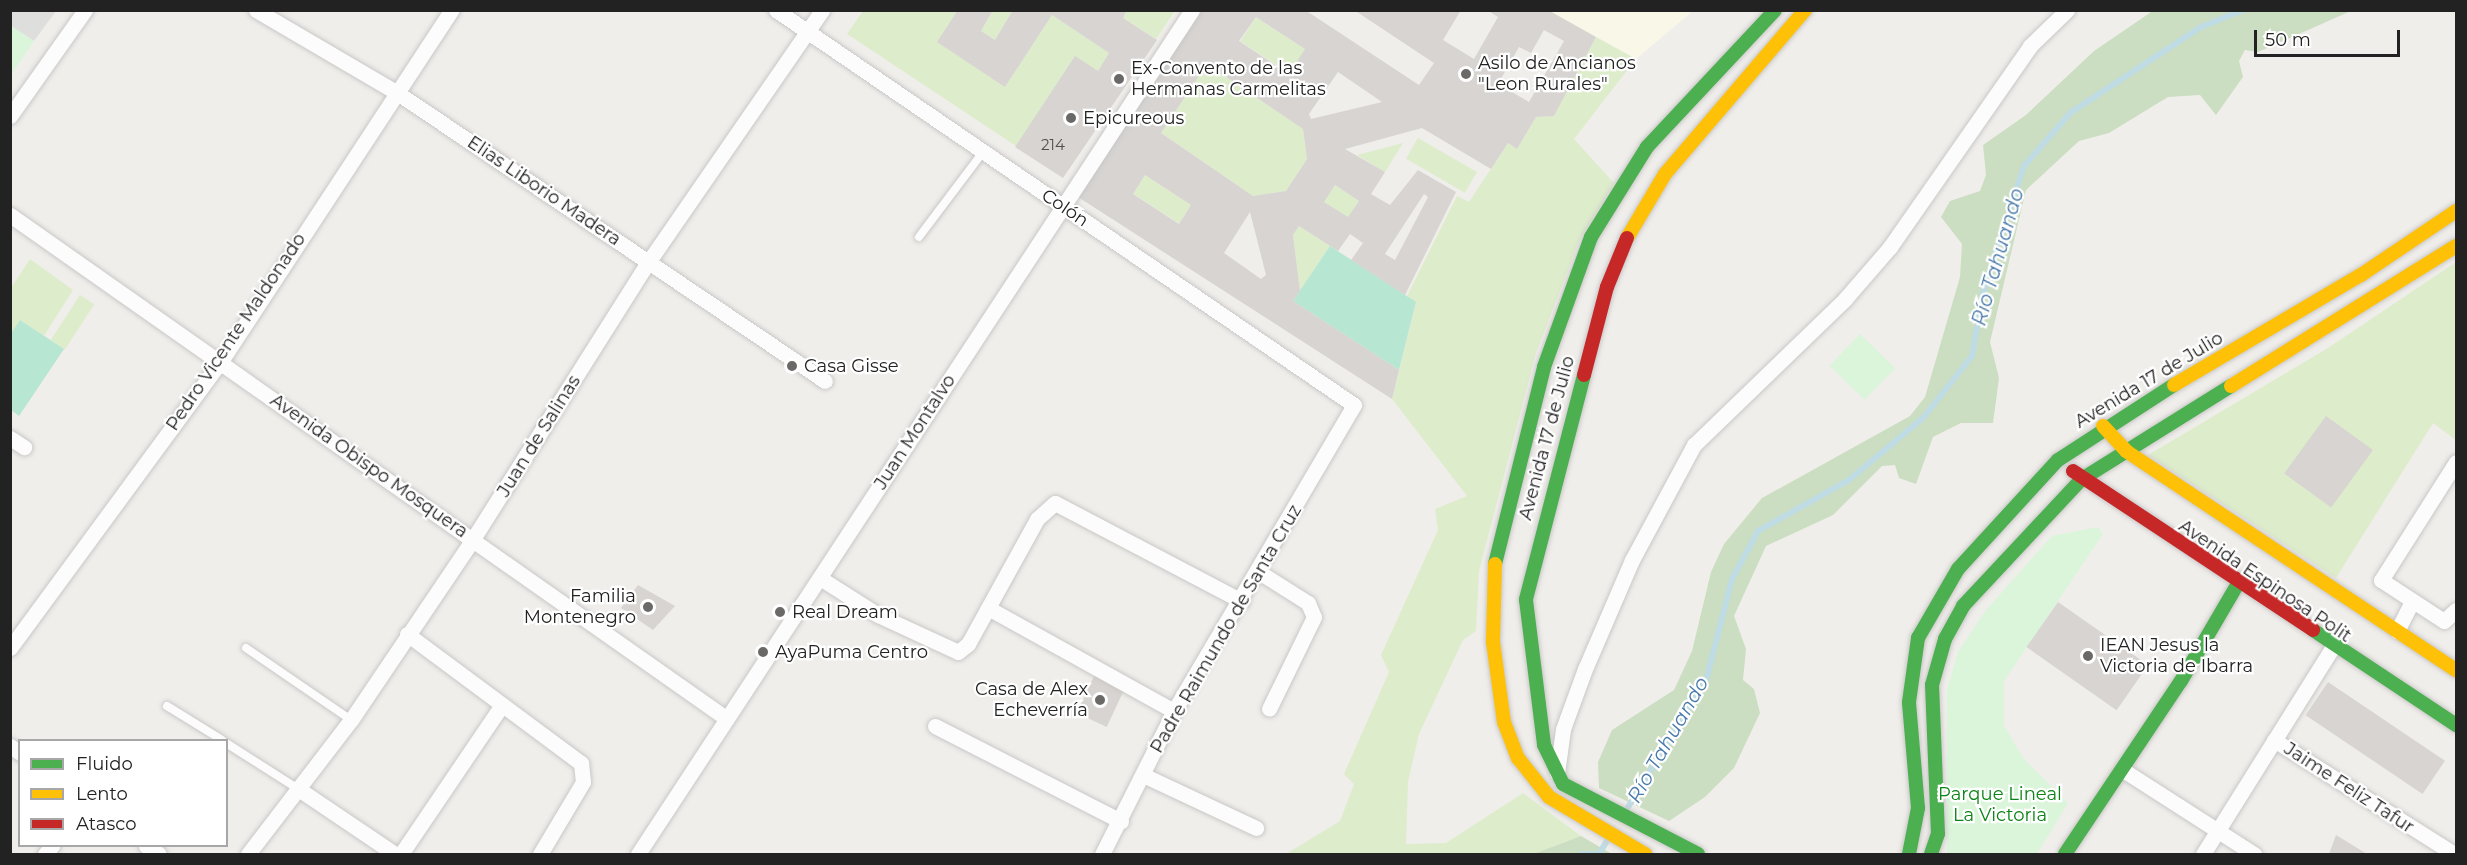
<!DOCTYPE html>
<meta charset="utf-8">
<style>
body{margin:0}
#map{position:relative;width:2467px;height:865px;overflow:hidden;background:#f0eeeb;font-family:Montserrat,sans-serif}
div>[style]{position:absolute}
[style*='--x']{left:calc(var(--x)*1px);top:calc(var(--y)*1px);width:calc(var(--w)*1px);rotate:calc(var(--a)*1deg)}
.education>*{inset:0;background:#f8f7e8}
.religious>*{inset:0;background:#dededc}
.grass>*{inset:0;background:#ddeccb;transform-origin:0 0}
.forest>*{inset:0;background:#cbdec1}
.park>*{inset:0;background:#daf5da;transform-origin:0 0}
.pitch>*{inset:0;background:#b7e6d2}
.stream>*{height:6px;margin:-3px;padding:0 3px;transform-origin:3px;border-radius:3px;background:#bfdbe3}
.building>*{inset:0;background:#d7d4d2;transform-origin:0 0}
.roads{filter:drop-shadow(0 0 2px #c9c8c7) drop-shadow(0 0 2px #c9c8c7)}
.lane>*{height:8px;margin:-4px;padding:0 4px;transform-origin:4px;border-radius:4px;background:#fdfcfc}
.street>*{height:15px;margin:-7.5px;padding:0 7.5px;transform-origin:7.5px;border-radius:7.5px;background:#fdfcfc}
.fast>*{height:14px;margin:-7px;padding:0 7px;transform-origin:7px;border-radius:7px;background:#4caf50}
.slow>*{height:14px;margin:-7px;padding:0 7px;transform-origin:7px;border-radius:7px;background:#ffc107}
.jam>*{height:14px;margin:-7px;padding:0 7px;transform-origin:7px;border-radius:7px;background:#c62828}
.dots>*{width:16px;height:16px;translate:-50% -50%;box-sizing:border-box;border:3px solid #fff;border-radius:50%}
span{translate:-50% -50%;white-space:nowrap;text-align:center;line-height:1.15;-webkit-text-stroke:4.5px #fff;paint-order:stroke}
.number-label{font-size:15px;color:#4f4e4e}
.number-label span{-webkit-text-stroke-width:0}
.poi-label{font-size:18px;color:#222}
.left{translate:0 -50%;text-align:left}
.right{translate:-100% -50%;text-align:right}
.street-label{font-size:18px;color:#222}
.park-label{font-size:18px;color:#0c8416}
.water-label{font-size:20px;color:#4a7aab;font-style:italic}
.frame{position:absolute;inset:0;border:12px solid #222;pointer-events:none}
.legend{position:absolute;left:18px;top:739px;width:210px;height:108px;box-sizing:border-box;background:#fff;border:2px solid #a7a7a7;margin:0;padding:8px 10px;list-style:none;font-size:18px;color:#222}
.legend li{display:flex;align-items:center;gap:12px;height:30px}
.legend b{width:30px;border:2px solid #a7a7a7}
.scale{position:absolute;left:2254px;top:30px;width:146px;height:27px;box-sizing:border-box;border:3px solid #222;border-top:0;padding-left:8px;font-size:18px;line-height:21px;white-space:nowrap;color:#222;-webkit-text-stroke:4px #fff;paint-order:stroke}
</style>
<div id="map">
<div class="education">
<i style="clip-path:polygon(1548px 11px,1693px 11px,1636px 59px)"></i>
</div>
<div class="religious">
<i style="clip-path:polygon(10px 11px,56px 11px,34px 41px,11px 26px)"></i>
</div>
<div class="grass">
<i style="clip-path:polygon(863px 11px,958px 11px,1005px 87px,1052px 15px,1109px 53px,1098px 71px,1075px 57px,1016px 146px,847px 34px)"></i>
<i style="clip-path:polygon(993px 11px,1013px 11px,995px 40px,981px 31px)"></i>
<i style="clip-path:polygon(1127px 11px,1175px 11px,1156px 39px,1123px 18px)"></i>
<i style="left:1256px;top:17px;width:59px;height:29px;rotate:33deg"></i>
<i style="clip-path:polygon(1596px 37px,1636px 59px,1574px 139px,1614px 183px,1580px 239px,1536px 353px,1479px 571px,1476px 631px,1463px 640px,1419px 734px,1408px 782px,1406px 844px,1446px 843px,1523px 793px,1581px 836px,1532px 854px,1286px 854px,1340px 821px,1354px 784px,1344px 774px,1389px 672px,1381px 655px,1438px 530px,1435px 509px,1467px 496px,1392px 399px,1416px 303px,1407px 296px,1457px 196px,1469px 202px,1508px 143px,1517px 149px,1536px 117px,1554px 116px)"></i>
<i style="clip-path:polygon(1207px 64px,1303px 129px,1307px 159px,1286px 191px,1253px 196px,1161px 133px)"></i>
<i style="left:1418px;top:138px;width:68px;height:24px;rotate:30deg"></i>
<i style="clip-path:polygon(1403px 143px,1385px 172px,1357px 155px)"></i>
<i style="left:1145px;top:175px;width:55px;height:22px;rotate:33deg"></i>
<i style="left:1335px;top:185px;width:29px;height:20px;rotate:34deg"></i>
<i style="clip-path:polygon(1299px 226px,1330px 246px,1300px 291px,1293px 235px)"></i>
<i style="clip-path:polygon(30px 259px,73px 290px,44px 336px,20px 320px,11px 335px,11px 288px)"></i>
<i style="clip-path:polygon(2456px 262px,2456px 440px,2433px 423px,2336px 578px,2148px 455px,2328px 348px)"></i>
<i style="left:80px;top:295px;width:17px;height:54px;rotate:33deg"></i>
</div>
<div class="forest">
<i style="clip-path:polygon(2154px 10px,2351px 11px,2258px 52px,2245px 50px,2239px 61px,2243px 77px,2216px 115px,2200px 95px,2168px 97px,2109px 133px,2079px 141px,2026px 190px,1990px 342px,1999px 378px,1993px 423px,1961px 423px,1933px 437px,1916px 484px,1899px 478px,1895px 465px,1882px 466px,1833px 515px,1766px 546px,1734px 616px,1746px 649px,1743px 680px,1754px 689px,1760px 713px,1734px 768px,1705px 797px,1669px 821px,1599px 788px,1598px 762px,1612px 730px,1674px 690px,1692px 651px,1711px 572px,1724px 544px,1762px 498px,1910px 416px,1925px 397px,1960px 277px,1962px 244px,1941px 217px,1950px 201px,1980px 191px,1986px 175px,1983px 145px,2026px 115px,2094px 51px)"></i>
<i style="clip-path:polygon(1581px 836px,1612px 854px,1532px 854px,1533px 854px)"></i>
</div>
<div class="park">
<i style="clip-path:polygon(11px 26px,34px 41px,11px 75px)"></i>
<i style="left:1860px;top:334px;width:49px;height:44px;rotate:44deg"></i>
<i style="clip-path:polygon(2098px 527px,2103px 534px,2004px 681px,2004px 726px,2024px 759px,2068px 803px,2037px 854px,1947px 854px,1947px 690px,1958px 652px,1986px 610px,2052px 536px)"></i>
</div>
<div class="pitch">
<i style="clip-path:polygon(1330px 246px,1416px 302px,1399px 370px,1293px 301px)"></i>
<i style="clip-path:polygon(20px 320px,64px 349px,19px 416px,11px 410px,10px 335px)"></i>
</div>
<div class="stream">
<i style="--x:1625;--y:812;--w:154;--a:-58.3"></i>
<i style="--x:1706;--y:681;--w:105;--a:-75.7"></i>
<i style="--x:1732;--y:579;--w:55;--a:-61.6"></i>
<i style="--x:1758;--y:531;--w:104;--a:-29.3"></i>
<i style="--x:1849;--y:480;--w:97;--a:-40"></i>
<i style="--x:1923;--y:418;--w:79;--a:-51.7"></i>
<i style="--x:1972;--y:356;--w:61;--a:-80.5"></i>
<i style="--x:1982;--y:296;--w:137;--a:-72.1"></i>
<i style="--x:2024;--y:166;--w:70;--a:-49"></i>
<i style="--x:2070;--y:113;--w:157;--a:-33.3"></i>
<i style="--x:2201;--y:27;--w:45;--a:-22"></i>
<i style="--x:1581;--y:854;--w:18;--a:0"></i>
<i style="--x:1599;--y:854;--w:21;--a:-59"></i>
</div>
<div class="building">
<i style="clip-path:polygon(958px 10px,993px 10px,981px 31px,995px 40px,1013px 10px,1127px 10px,1123px 18px,1157px 40px,1063px 178px,1015px 147px,1075px 56px,1098px 71px,1109px 53px,1052px 15px,1005px 87px,937px 42px)"></i>
<i style="clip-path:polygon(evenodd,1200px 10px,1305px 10px,1419px 85px,1434px 63px,1354px 10px,1461px 10px,1443px 40px,1474px 59px,1498px 17px,1487px 10px,1548px 10px,1596px 37px,1554px 116px,1536px 117px,1517px 149px,1508px 143px,1491px 169px,1422px 128px,1345px 149px,1385px 172px,1371px 194px,1390px 205px,1418px 170px,1456px 192px,1405px 295px,1351px 260px,1363px 243px,1350px 234px,1338px 251px,1299px 226px,1293px 235px,1300px 291px,1293px 301px,1399px 370px,1392px 399px,1078px 197px,1200px 10px,1256px 17px,1305px 49px,1289px 74px,1239px 41px,1256px 17px,1200px 10px,1544px 30px,1564px 41px,1529px 102px,1498px 84px,1519px 47px,1531px 53px,1544px 30px,1200px 10px,1207px 64px,1303px 129px,1307px 159px,1286px 191px,1253px 196px,1161px 133px,1207px 64px,1200px 10px,1338px 72px,1382px 102px,1311px 119px,1309px 114px,1338px 72px,1200px 10px,1145px 175px,1191px 205px,1179px 224px,1133px 194px,1145px 175px,1200px 10px,1335px 185px,1359px 201px,1348px 217px,1324px 202px,1335px 185px,1200px 10px,1424px 194px,1428px 197px,1395px 260px,1385px 254px,1424px 194px,1200px 10px,1250px 212px,1266px 275px,1261px 279px,1224px 253px,1250px 212px)"></i>
<i style="left:2326px;top:416px;width:58px;height:71px;rotate:36deg"></i>
<i style="clip-path:polygon(638px 585px,675px 606px,653px 630px,621px 608px)"></i>
<i style="left:2058px;top:602px;width:110px;height:55px;rotate:35deg"></i>
<i style="left:1095px;top:674px;width:33px;height:43px;rotate:25deg"></i>
<i style="left:2328px;top:682px;width:141px;height:40px;rotate:34deg"></i>
<i style="clip-path:polygon(2336px 835px,2367px 854px,2329px 854px)"></i>
</div>
<div class="roads">
<div class="lane">
<i style="--x:919;--y:237;--w:106;--a:-53"></i>
<i style="--x:246;--y:648;--w:127;--a:34.4"></i>
<i style="--x:167;--y:706;--w:65;--a:31.7"></i>
<i style="--x:226;--y:743;--w:84;--a:32.4"></i>
</div>
<div class="street">
<i style="--x:256;--y:10;--w:162;--a:30.4"></i>
<i style="--x:396;--y:92;--w:517;--a:33.97"></i>
<i style="--x:776;--y:10;--w:700;--a:34.35"></i>
<i style="--x:1354;--y:405;--w:355;--a:120.5"></i>
<i style="--x:1174;--y:711;--w:160;--a:116.7"></i>
<i style="--x:10;--y:116;--w:130;--a:-54.7"></i>
<i style="--x:10;--y:215;--w:876;--a:35.1"></i>
<i style="--x:10;--y:438;--w:17;--a:33"></i>
<i style="--x:2456;--y:462;--w:140;--a:122.4"></i>
<i style="--x:2381;--y:580;--w:75;--a:33.1"></i>
<i style="--x:2444;--y:621;--w:16;--a:-43"></i>
<i style="--x:1259;--y:572;--w:58;--a:32.3"></i>
<i style="--x:1308;--y:603;--w:15;--a:67"></i>
<i style="--x:1314;--y:617;--w:102;--a:116.1"></i>
<i style="--x:820;--y:578;--w:69;--a:32.5"></i>
<i style="--x:878;--y:615;--w:88;--a:24.8"></i>
<i style="--x:958;--y:652;--w:13;--a:-39"></i>
<i style="--x:968;--y:644;--w:143;--a:-61.1"></i>
<i style="--x:1037;--y:519;--w:24;--a:-42"></i>
<i style="--x:1055;--y:503;--w:211;--a:27.7"></i>
<i style="--x:988;--y:608;--w:213;--a:29"></i>
<i style="--x:2397;--y:631;--w:30;--a:-63"></i>
<i style="--x:407;--y:634;--w:217;--a:36.6"></i>
<i style="--x:581;--y:763;--w:19;--a:84"></i>
<i style="--x:583;--y:782;--w:84;--a:120.8"></i>
<i style="--x:10;--y:648;--w:356;--a:-53.7"></i>
<i style="--x:221;--y:361;--w:420;--a:-56.7"></i>
<i style="--x:935;--y:726;--w:209;--a:27.1"></i>
<i style="--x:2274;--y:740;--w:213;--a:32.3"></i>
<i style="--x:10;--y:746;--w:12;--a:35"></i>
<i style="--x:2123;--y:770;--w:156;--a:32.7"></i>
<i style="--x:1557;--y:773;--w:44;--a:-82.2"></i>
<i style="--x:1563;--y:729;--w:64;--a:-69.9"></i>
<i style="--x:1585;--y:669;--w:119;--a:-66.7"></i>
<i style="--x:1632;--y:560;--w:131;--a:-61.7"></i>
<i style="--x:1694;--y:445;--w:210;--a:-44"></i>
<i style="--x:1845;--y:299;--w:69;--a:-49.1"></i>
<i style="--x:1890;--y:247;--w:245;--a:-55.1"></i>
<i style="--x:2030;--y:46;--w:52;--a:-44.2"></i>
<i style="--x:1143;--y:775;--w:125;--a:25.1"></i>
<i style="--x:297;--y:788;--w:118;--a:34"></i>
<i style="--x:146;--y:846;--w:15;--a:32"></i>
<i style="--x:45;--y:854;--w:11;--a:-49"></i>
<i style="--x:248;--y:854;--w:169;--a:-52.5"></i>
<i style="--x:351;--y:720;--w:218;--a:-56"></i>
<i style="--x:473;--y:539;--w:329;--a:-57.7"></i>
<i style="--x:649;--y:261;--w:305;--a:-55.4"></i>
<i style="--x:401;--y:854;--w:180;--a:-55.9"></i>
<i style="--x:638;--y:854;--w:1010;--a:-56.72"></i>
<i style="--x:2203;--y:854;--w:244;--a:-57.9"></i>
</div>
<div class="fast">
<i style="--x:1584;--y:375;--w:232;--a:104.5"></i>
<i style="--x:1526;--y:600;--w:146;--a:82.9"></i>
<i style="--x:1544;--y:745;--w:43;--a:64"></i>
<i style="--x:1563;--y:784;--w:152;--a:27.4"></i>
<i style="--x:1495;--y:564;--w:203;--a:-76"></i>
<i style="--x:1544;--y:367;--w:138;--a:-70.1"></i>
<i style="--x:1591;--y:237;--w:106;--a:-58.1"></i>
<i style="--x:1647;--y:147;--w:187;--a:-46.9"></i>
<i style="--x:2313;--y:630;--w:172;--a:33.6"></i>
<i style="--x:1909;--y:854;--w:47;--a:-78.9"></i>
<i style="--x:1918;--y:808;--w:106;--a:-94.9"></i>
<i style="--x:1909;--y:702;--w:65;--a:-82"></i>
<i style="--x:1918;--y:638;--w:80;--a:-59.9"></i>
<i style="--x:1958;--y:569;--w:148;--a:-47.5"></i>
<i style="--x:2058;--y:460;--w:138;--a:-32.9"></i>
<i style="--x:1931;--y:854;--w:21;--a:-71"></i>
<i style="--x:1938;--y:834;--w:149;--a:-92.3"></i>
<i style="--x:1932;--y:685;--w:48;--a:-74.2"></i>
<i style="--x:1945;--y:639;--w:38;--a:-61"></i>
<i style="--x:1963;--y:606;--w:174;--a:-46.9"></i>
<i style="--x:2082;--y:479;--w:176;--a:-32"></i>
<i style="--x:2065;--y:854;--w:208;--a:-56.2"></i>
<i style="--x:2181;--y:681;--w:111;--a:-59.7"></i>
</div>
<div class="slow">
<i style="--x:1627;--y:238;--w:74;--a:-59.3"></i>
<i style="--x:1665;--y:174;--w:216;--a:-49.5"></i>
<i style="--x:2174;--y:385;--w:217;--a:-30.5"></i>
<i style="--x:2361;--y:275;--w:115;--a:-34"></i>
<i style="--x:2231;--y:386;--w:265;--a:-31.9"></i>
<i style="--x:2103;--y:426;--w:34;--a:47"></i>
<i style="--x:2126;--y:451;--w:396;--a:33.6"></i>
<i style="--x:1495;--y:564;--w:78;--a:91.5"></i>
<i style="--x:1493;--y:642;--w:81;--a:82.2"></i>
<i style="--x:1504;--y:722;--w:39;--a:69"></i>
<i style="--x:1518;--y:758;--w:50;--a:51.5"></i>
<i style="--x:1549;--y:797;--w:112;--a:30.7"></i>
</div>
<div class="jam">
<i style="--x:1584;--y:375;--w:91;--a:-75.4"></i>
<i style="--x:1607;--y:287;--w:53;--a:-67.8"></i>
<i style="--x:2073;--y:471;--w:288;--a:33.5"></i>
</div>
</div>
<div class="dots">
<i style="left:1466px;top:74px;background:#6a6968"></i>
<i style="left:1119px;top:79px;background:#6a6968"></i>
<i style="left:1071px;top:118px;background:#6a6968"></i>
<i style="left:792px;top:366px;background:#6a6968"></i>
<i style="left:648px;top:607px;background:#6a6968"></i>
<i style="left:780px;top:612px;background:#6a6968"></i>
<i style="left:763px;top:652px;background:#6a6968"></i>
<i style="left:2088px;top:656px;background:#6a6968"></i>
<i style="left:1100px;top:700px;background:#6a6968"></i>
</div>
<div class="number-label">
<span style="left:1053px;top:145px">214</span>
</div>
<div class="poi-label">
<span class="left" style="left:1478px;top:74px">Asilo de Ancianos<br>"Leon Rurales"</span>
<span class="left" style="left:1131px;top:79px">Ex-Convento de las<br>Hermanas Carmelitas</span>
<span class="left" style="left:1083px;top:118px">Epicureous</span>
<span class="left" style="left:804px;top:366px">Casa Gisse</span>
<span class="right" style="left:636px;top:607px">Familia<br>Montenegro</span>
<span class="left" style="left:792px;top:612px">Real Dream</span>
<span class="left" style="left:2100px;top:656px">IEAN Jesus la<br>Victoria de Ibarra</span>
<span class="left" style="left:775px;top:652px">AyaPuma Centro</span>
<span class="right" style="left:1088px;top:700px">Casa de Alex<br>Echeverría</span>
</div>
<div class="street-label">
<span style="left:544px;top:191px;rotate:34deg">Elias Liborio Madera</span>
<span style="left:1065px;top:208px;rotate:34deg">Colón</span>
<span style="left:236px;top:332px;rotate:-56deg">Pedro Vicente Maldonado</span>
<span style="left:2149px;top:380px;rotate:-31deg">Avenida 17 de Julio</span>
<span style="left:915px;top:432px;rotate:-57deg">Juan Montalvo</span>
<span style="left:539px;top:436px;rotate:-58deg">Juan de Salinas</span>
<span style="left:1547px;top:438px;rotate:-75deg">Avenida 17 de Julio</span>
<span style="left:369px;top:466px;rotate:35deg">Avenida Obispo Mosquera</span>
<span style="left:2265px;top:581px;rotate:34deg">Avenida Espinosa Polit</span>
<span style="left:1226px;top:629px;rotate:-60deg">Padre Raimundo de Santa Cruz</span>
<span style="left:2349px;top:788px;rotate:33deg">Jaime Feliz Tafur</span>
</div>
<div class="park-label">
<span style="left:2000px;top:805px">Parque Lineal<br>La Victoria</span>
</div>
<div class="water-label">
<span style="left:1998px;top:257px;rotate:-74deg">Río Tahuando</span>
<span style="left:1668px;top:740px;rotate:-60deg">Río Tahuando</span>
</div>
<div class="frame"></div>
<ul class="legend">
<li><b style="height:8px;background:#4caf50"></b>Fluido</li>
<li><b style="height:8px;background:#ffc107"></b>Lento</li>
<li><b style="height:8px;background:#c62828"></b>Atasco</li>
</ul>
<div class="scale">50 m</div>
</div>
